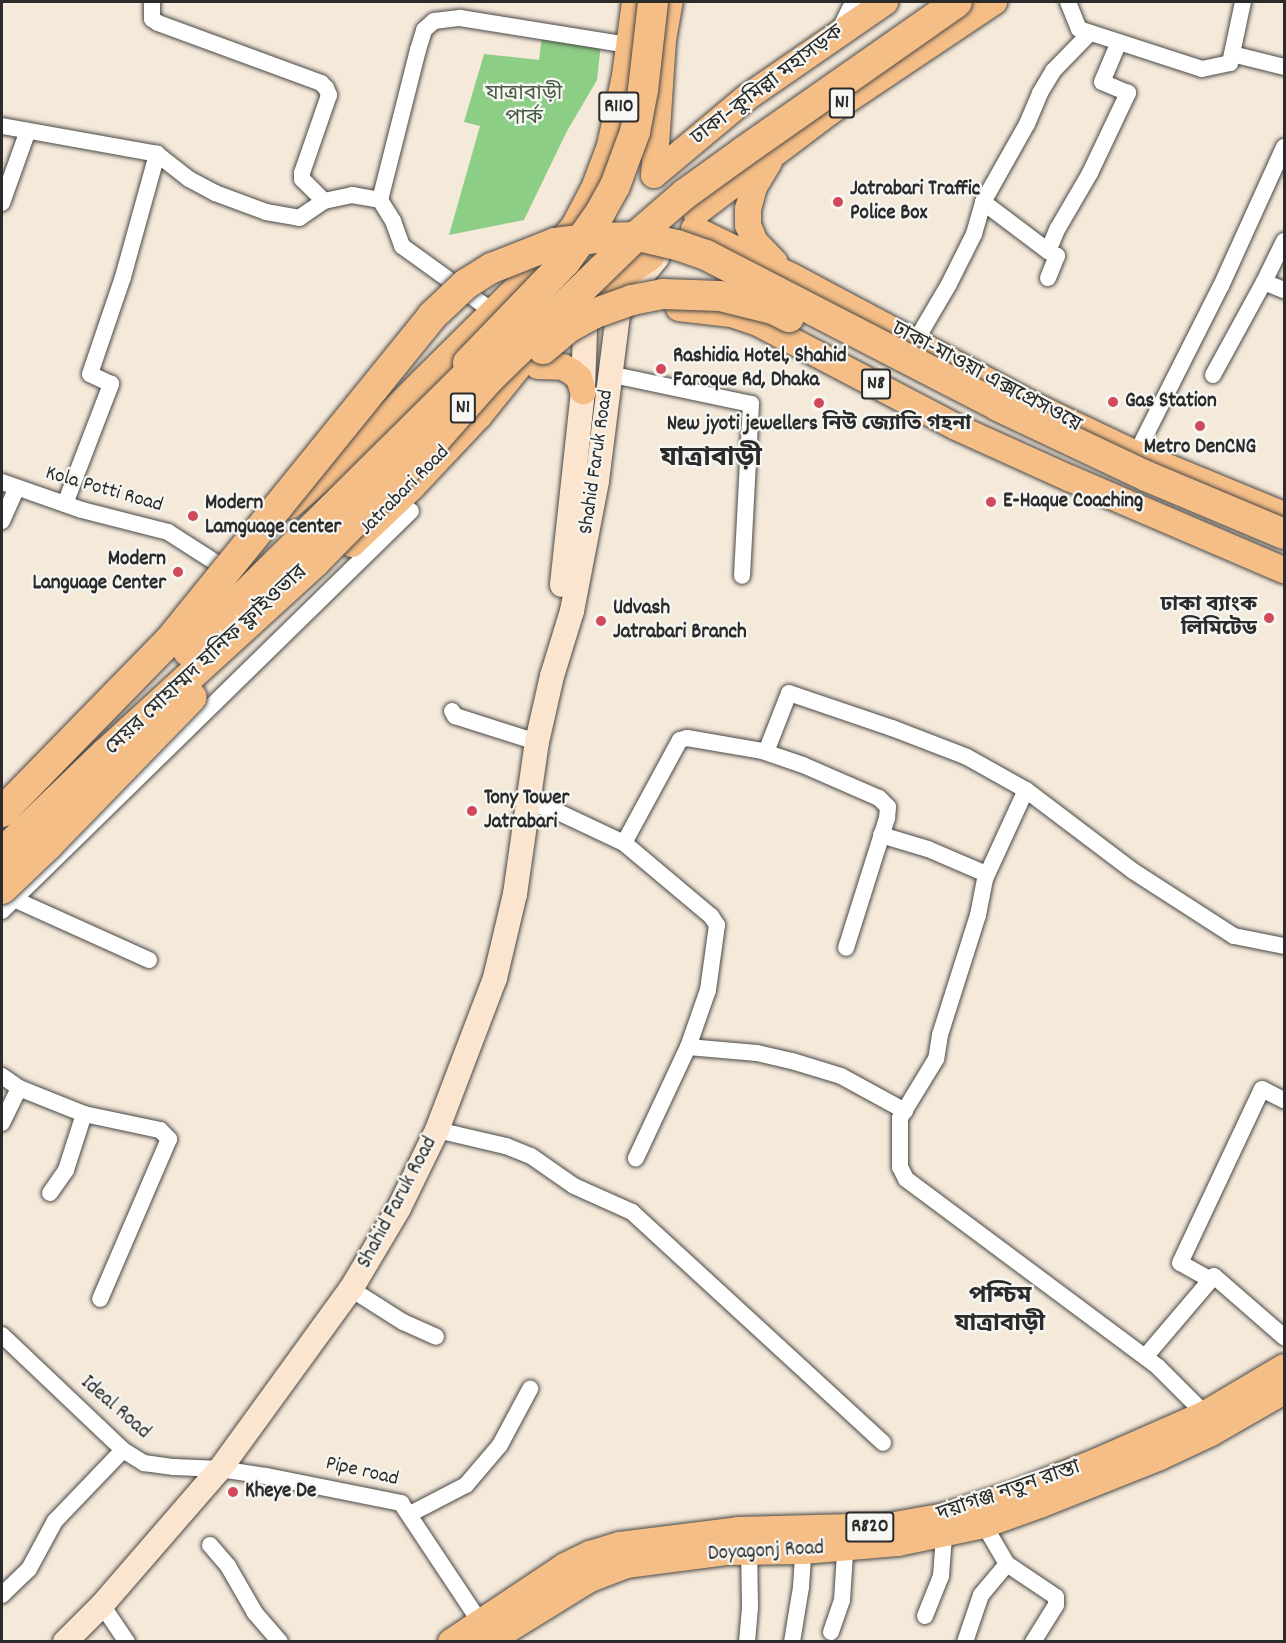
<!DOCTYPE html>
<meta charset="utf-8">
<style>
body{margin:0}
#map{position:relative;width:1286px;height:1643px;overflow:hidden;background:#f5e9da;font-family:Dekko,"Noto Sans Bengali",sans-serif}
div>[style]{position:absolute}
[style*='--x']{left:calc(var(--x)*1px);top:calc(var(--y)*1px);width:calc(var(--w)*1px);rotate:calc(var(--a)*1deg)}
.green>*{inset:0;background:#8dce86}
.roads{filter:drop-shadow(0 0 2px #494845) drop-shadow(0 0 2px #494845)}
.minor>*{height:16px;margin:-8px;padding:0 8px;transform-origin:8px;border-radius:8px;background:#fff}
.secondary>*{height:24px;margin:-12px;padding:0 12px;transform-origin:12px;border-radius:12px;background:#fbe5cf}
.primary>*{height:26px;margin:-13px;padding:0 13px;transform-origin:13px;border-radius:13px;background:#f6be87}
.bridges{filter:drop-shadow(0 0 2px #494845) drop-shadow(0 0 2px #494845)}
.motorway-bridge>*{height:30px;margin:-15px;padding:0 15px;transform-origin:15px;border-radius:15px;background:#f6be87}
.dots>*{width:16px;height:16px;translate:-50% -50%;box-sizing:border-box;border:3px solid #f6f6f2;border-radius:50%}
span{translate:-50% -50%;white-space:nowrap;text-align:center;line-height:1.15;-webkit-text-stroke:4.5px #f6f6f2;paint-order:stroke}
.shield-label span{padding:2px 4px;background:#f6f6f2;border:2px solid;border-radius:4px;-webkit-text-stroke-width:0}
.shield-label{font-size:20px;color:#2b2b2b;font-weight:700}
.street-label{font-size:21px;color:#2b2b2b}
.park-label{font-size:21px;color:#485c46}
.poi-label{font-size:21px;color:#2b2b2b;font-weight:700}
.left{translate:0 -50%;text-align:left}
.right{translate:-100% -50%;text-align:right}
.quarter-label{font-size:24px;color:#2b2b2b;font-weight:700}
.district-label{font-size:27px;color:#2b2b2b;font-weight:700}
.frame{position:absolute;inset:0;border:3px solid #2b2b2b;pointer-events:none}
</style>
<div id="map">
<div class="green">
<i style="clip-path:polygon(542px 37px,601px 44px,597px 80px,567px 131px,524px 220px,449px 235px,480px 126px,464px 122px,484px 54px,539px 60px)"></i>
</div>
<div class="roads">
<div class="minor">
<i style="--x:152;--y:2;--w:17;--a:90"></i>
<i style="--x:152;--y:19;--w:7;--a:34"></i>
<i style="--x:158;--y:23;--w:174;--a:20.2"></i>
<i style="--x:321;--y:83;--w:7;--a:45"></i>
<i style="--x:326;--y:88;--w:8;--a:67"></i>
<i style="--x:329;--y:95;--w:83;--a:109.1"></i>
<i style="--x:302;--y:173;--w:6;--a:90"></i>
<i style="--x:302;--y:179;--w:31;--a:45"></i>
<i style="--x:1068;--y:2;--w:29;--a:68"></i>
<i style="--x:1079;--y:29;--w:129;--a:18"></i>
<i style="--x:1202;--y:69;--w:29;--a:-12"></i>
<i style="--x:1230;--y:63;--w:62;--a:-78"></i>
<i style="--x:838;--y:33;--w:34;--a:-64"></i>
<i style="--x:1232;--y:54;--w:54;--a:14"></i>
<i style="--x:2;--y:126;--w:158;--a:10.2"></i>
<i style="--x:157;--y:154;--w:41;--a:38"></i>
<i style="--x:189;--y:179;--w:30;--a:28"></i>
<i style="--x:215;--y:193;--w:54;--a:20.4"></i>
<i style="--x:266;--y:212;--w:34;--a:10"></i>
<i style="--x:299;--y:218;--w:30;--a:-34"></i>
<i style="--x:324;--y:201;--w:29;--a:-12"></i>
<i style="--x:352;--y:195;--w:28;--a:10"></i>
<i style="--x:380;--y:200;--w:25;--a:58"></i>
<i style="--x:393;--y:221;--w:27;--a:70"></i>
<i style="--x:402;--y:246;--w:111;--a:35.8"></i>
<i style="--x:380;--y:200;--w:155;--a:-75.8"></i>
<i style="--x:418;--y:50;--w:21;--a:-73"></i>
<i style="--x:424;--y:30;--w:13;--a:-42"></i>
<i style="--x:434;--y:21;--w:26;--a:-7"></i>
<i style="--x:460;--y:18;--w:171;--a:9.1"></i>
<i style="--x:983;--y:202;--w:81;--a:37"></i>
<i style="--x:2;--y:203;--w:74;--a:-70.3"></i>
<i style="--x:1284;--y:241;--w:46;--a:116"></i>
<i style="--x:1264;--y:282;--w:22;--a:22"></i>
<i style="--x:1048;--y:278;--w:24;--a:-68"></i>
<i style="--x:1057;--y:256;--w:10;--a:-151"></i>
<i style="--x:1048;--y:251;--w:25;--a:-67"></i>
<i style="--x:1058;--y:228;--w:64;--a:-59.8"></i>
<i style="--x:1090;--y:173;--w:89;--a:-64.6"></i>
<i style="--x:1128;--y:93;--w:28;--a:-157"></i>
<i style="--x:1102;--y:82;--w:43;--a:-67"></i>
<i style="--x:915;--y:342;--w:67;--a:-59.6"></i>
<i style="--x:949;--y:284;--w:56;--a:-63.4"></i>
<i style="--x:974;--y:234;--w:33;--a:-74"></i>
<i style="--x:983;--y:202;--w:90;--a:-60.6"></i>
<i style="--x:1027;--y:124;--w:34;--a:-67"></i>
<i style="--x:1040;--y:93;--w:26;--a:-59"></i>
<i style="--x:1053;--y:71;--w:53;--a:-45.8"></i>
<i style="--x:609;--y:374;--w:145;--a:11.9"></i>
<i style="--x:751;--y:404;--w:172;--a:93"></i>
<i style="--x:1213;--y:375;--w:106;--a:-61.3"></i>
<i style="--x:1136;--y:454;--w:188;--a:-63.2"></i>
<i style="--x:1221;--y:286;--w:153;--a:-65.6"></i>
<i style="--x:2;--y:482;--w:85;--a:19.3"></i>
<i style="--x:82;--y:510;--w:89;--a:14.3"></i>
<i style="--x:168;--y:532;--w:63;--a:32.7"></i>
<i style="--x:65;--y:504;--w:129;--a:-69"></i>
<i style="--x:111;--y:384;--w:23;--a:-155"></i>
<i style="--x:90;--y:374;--w:102;--a:-71.2"></i>
<i style="--x:123;--y:277;--w:128;--a:-74.5"></i>
<i style="--x:2;--y:521;--w:36;--a:-66"></i>
<i style="--x:452;--y:711;--w:6;--a:59"></i>
<i style="--x:455;--y:716;--w:86;--a:17.6"></i>
<i style="--x:766;--y:752;--w:63;--a:-68.7"></i>
<i style="--x:789;--y:693;--w:109;--a:18.8"></i>
<i style="--x:892;--y:728;--w:80;--a:21.1"></i>
<i style="--x:967;--y:757;--w:68;--a:29.2"></i>
<i style="--x:1026;--y:790;--w:134;--a:37.1"></i>
<i style="--x:1133;--y:871;--w:120;--a:32.8"></i>
<i style="--x:1234;--y:936;--w:51;--a:11.3"></i>
<i style="--x:528;--y:802;--w:29;--a:18"></i>
<i style="--x:556;--y:811;--w:75;--a:25.2"></i>
<i style="--x:624;--y:843;--w:114;--a:40"></i>
<i style="--x:711;--y:916;--w:11;--a:56"></i>
<i style="--x:717;--y:925;--w:66;--a:97.9"></i>
<i style="--x:708;--y:990;--w:60;--a:109.3"></i>
<i style="--x:688;--y:1047;--w:123;--a:115.1"></i>
<i style="--x:881;--y:835;--w:49;--a:16.6"></i>
<i style="--x:928;--y:849;--w:63;--a:23.3"></i>
<i style="--x:986;--y:874;--w:42;--a:101"></i>
<i style="--x:978;--y:915;--w:126;--a:107.6"></i>
<i style="--x:940;--y:1035;--w:24;--a:99"></i>
<i style="--x:936;--y:1059;--w:69;--a:121.4"></i>
<i style="--x:900;--y:1118;--w:49;--a:90"></i>
<i style="--x:900;--y:1167;--w:13;--a:63"></i>
<i style="--x:906;--y:1179;--w:314;--a:36.7"></i>
<i style="--x:1158;--y:1367;--w:66;--a:45"></i>
<i style="--x:624;--y:843;--w:117;--a:-61.5"></i>
<i style="--x:680;--y:740;--w:7;--a:-16"></i>
<i style="--x:687;--y:738;--w:76;--a:9.8"></i>
<i style="--x:762;--y:751;--w:43;--a:18.9"></i>
<i style="--x:803;--y:765;--w:83;--a:23.5"></i>
<i style="--x:879;--y:798;--w:13;--a:45"></i>
<i style="--x:888;--y:807;--w:11;--a:95"></i>
<i style="--x:887;--y:818;--w:136;--a:107.5"></i>
<i style="--x:985;--y:879;--w:98;--a:-65.3"></i>
<i style="--x:16;--y:900;--w:146;--a:24.3"></i>
<i style="--x:2;--y:911;--w:572;--a:-44.36"></i>
<i style="--x:688;--y:1047;--w:69;--a:5"></i>
<i style="--x:757;--y:1053;--w:36;--a:13"></i>
<i style="--x:792;--y:1061;--w:51;--a:17"></i>
<i style="--x:841;--y:1076;--w:73;--a:28.7"></i>
<i style="--x:2;--y:1076;--w:21;--a:35"></i>
<i style="--x:19;--y:1088;--w:70;--a:21.8"></i>
<i style="--x:84;--y:1114;--w:78;--a:11.9"></i>
<i style="--x:160;--y:1130;--w:13;--a:45"></i>
<i style="--x:169;--y:1139;--w:174;--a:113.3"></i>
<i style="--x:2;--y:1123;--w:39;--a:-64"></i>
<i style="--x:437;--y:1130;--w:71;--a:13.1"></i>
<i style="--x:506;--y:1146;--w:27;--a:22"></i>
<i style="--x:531;--y:1156;--w:52;--a:34.9"></i>
<i style="--x:574;--y:1186;--w:64;--a:24.1"></i>
<i style="--x:632;--y:1212;--w:341;--a:42.6"></i>
<i style="--x:50;--y:1193;--w:28;--a:-55"></i>
<i style="--x:66;--y:1170;--w:59;--a:-72.2"></i>
<i style="--x:1211;--y:1280;--w:35;--a:-151"></i>
<i style="--x:1180;--y:1263;--w:192;--a:-64.8"></i>
<i style="--x:1262;--y:1089;--w:25;--a:27"></i>
<i style="--x:351;--y:1289;--w:62;--a:32.4"></i>
<i style="--x:403;--y:1322;--w:36;--a:24"></i>
<i style="--x:2;--y:1335;--w:167;--a:43.5"></i>
<i style="--x:123;--y:1450;--w:25;--a:32"></i>
<i style="--x:144;--y:1463;--w:30;--a:8"></i>
<i style="--x:174;--y:1467;--w:46;--a:2.5"></i>
<i style="--x:220;--y:1469;--w:47;--a:8.7"></i>
<i style="--x:266;--y:1476;--w:138;--a:11.3"></i>
<i style="--x:401;--y:1503;--w:154;--a:56.4"></i>
<i style="--x:1145;--y:1357;--w:106;--a:-49.6"></i>
<i style="--x:1214;--y:1276;--w:93;--a:41.1"></i>
<i style="--x:410;--y:1514;--w:63;--a:-27.4"></i>
<i style="--x:466;--y:1485;--w:52;--a:-49.6"></i>
<i style="--x:500;--y:1445;--w:64;--a:-61.8"></i>
<i style="--x:980;--y:1518;--w:53;--a:59.6"></i>
<i style="--x:1007;--y:1564;--w:59;--a:34"></i>
<i style="--x:1056;--y:1597;--w:8;--a:90"></i>
<i style="--x:1056;--y:1605;--w:44;--a:121.9"></i>
<i style="--x:210;--y:1545;--w:28;--a:49"></i>
<i style="--x:228;--y:1566;--w:54;--a:60.1"></i>
<i style="--x:255;--y:1613;--w:38;--a:49"></i>
<i style="--x:2;--y:1595;--w:37;--a:-44"></i>
<i style="--x:29;--y:1569;--w:55;--a:-61.6"></i>
<i style="--x:55;--y:1521;--w:98;--a:-46.2"></i>
<i style="--x:102;--y:1605;--w:45;--a:56"></i>
<i style="--x:925;--y:1616;--w:43;--a:-68.2"></i>
<i style="--x:941;--y:1576;--w:53;--a:-85.7"></i>
<i style="--x:831;--y:1632;--w:34;--a:-71"></i>
<i style="--x:842;--y:1600;--w:62;--a:-86.3"></i>
<i style="--x:747;--y:1642;--w:35;--a:-85"></i>
<i style="--x:750;--y:1607;--w:63;--a:-90.9"></i>
<i style="--x:792;--y:1642;--w:56;--a:-80.7"></i>
<i style="--x:801;--y:1587;--w:45;--a:-86.2"></i>
<i style="--x:965;--y:1642;--w:50;--a:-71.2"></i>
<i style="--x:981;--y:1595;--w:40;--a:-50"></i>
</div>
<div class="secondary">
<i style="--x:554;--y:251;--w:59;--a:56.9"></i>
<i style="--x:586;--y:300;--w:91;--a:91.9"></i>
<i style="--x:583;--y:391;--w:195;--a:96.2"></i>
<i style="--x:65;--y:1642;--w:52;--a:-45"></i>
<i style="--x:102;--y:1605;--w:180;--a:-49.1"></i>
<i style="--x:220;--y:1469;--w:223;--a:-54"></i>
<i style="--x:351;--y:1289;--w:94;--a:-59.3"></i>
<i style="--x:399;--y:1208;--w:87;--a:-64"></i>
<i style="--x:437;--y:1130;--w:163;--a:-69.1"></i>
<i style="--x:495;--y:978;--w:86;--a:-76.6"></i>
<i style="--x:515;--y:894;--w:154;--a:-81.8"></i>
<i style="--x:537;--y:742;--w:68;--a:-77.2"></i>
<i style="--x:552;--y:676;--w:68;--a:-72.9"></i>
<i style="--x:572;--y:611;--w:132;--a:-79.1"></i>
<i style="--x:597;--y:481;--w:168;--a:-82.8"></i>
<i style="--x:618;--y:314;--w:36;--a:-60"></i>
<i style="--x:636;--y:283;--w:33;--a:-50"></i>
</div>
<div class="primary">
<i style="--x:769;--y:162;--w:29;--a:121"></i>
<i style="--x:754;--y:187;--w:23;--a:105"></i>
<i style="--x:748;--y:209;--w:16;--a:90"></i>
<i style="--x:748;--y:225;--w:18;--a:68"></i>
<i style="--x:755;--y:242;--w:28;--a:46"></i>
<i style="--x:654;--y:175;--w:120;--a:-39.9"></i>
<i style="--x:746;--y:98;--w:169;--a:-34.6"></i>
<i style="--x:654;--y:175;--w:135;--a:-86.2"></i>
<i style="--x:663;--y:40;--w:39;--a:-80"></i>
<i style="--x:696;--y:213;--w:166;--a:-37.1"></i>
<i style="--x:828;--y:113;--w:200;--a:-33.8"></i>
<i style="--x:694;--y:229;--w:108;--a:25.9"></i>
<i style="--x:791;--y:276;--w:274;--a:28.1"></i>
<i style="--x:1033;--y:405;--w:114;--a:25.4"></i>
<i style="--x:1136;--y:454;--w:160;--a:22.4"></i>
<i style="--x:559;--y:244;--w:23;--a:-50"></i>
<i style="--x:574;--y:226;--w:40;--a:-62"></i>
<i style="--x:593;--y:191;--w:48;--a:-69.3"></i>
<i style="--x:610;--y:146;--w:72;--a:-77.9"></i>
<i style="--x:625;--y:76;--w:75;--a:-82.3"></i>
<i style="--x:579;--y:306;--w:87;--a:-34.2"></i>
<i style="--x:679;--y:308;--w:52;--a:6.6"></i>
<i style="--x:731;--y:314;--w:26;--a:18"></i>
<i style="--x:756;--y:322;--w:226;--a:27.7"></i>
<i style="--x:956;--y:427;--w:124;--a:24.3"></i>
<i style="--x:1069;--y:478;--w:234;--a:23.2"></i>
<i style="--x:538;--y:366;--w:25;--a:2"></i>
<i style="--x:563;--y:367;--w:10;--a:29"></i>
<i style="--x:572;--y:372;--w:9;--a:41"></i>
<i style="--x:579;--y:378;--w:14;--a:73"></i>
<i style="--x:290;--y:506;--w:66;--a:-40.7"></i>
<i style="--x:340;--y:463;--w:301;--a:-44.7"></i>
<i style="--x:554;--y:251;--w:14;--a:-36"></i>
<i style="--x:352;--y:544;--w:83;--a:-43.5"></i>
<i style="--x:412;--y:487;--w:98;--a:-46.7"></i>
<i style="--x:479;--y:416;--w:73;--a:-51.1"></i>
<i style="--x:451;--y:1642;--w:137;--a:-33.7"></i>
<i style="--x:565;--y:1566;--w:28;--a:-26"></i>
<i style="--x:590;--y:1554;--w:31;--a:-17"></i>
<i style="--x:620;--y:1545;--w:119;--a:-7.2"></i>
<i style="--x:738;--y:1530;--w:151;--a:-1.5"></i>
<i style="--x:889;--y:1526;--w:57;--a:-10.1"></i>
<i style="--x:945;--y:1516;--w:72;--a:-17.7"></i>
<i style="--x:1014;--y:1494;--w:90;--a:-21.4"></i>
<i style="--x:1098;--y:1461;--w:117;--a:-23.7"></i>
<i style="--x:1205;--y:1414;--w:92;--a:-30.7"></i>
<i style="--x:488;--y:1642;--w:120;--a:-31.7"></i>
<i style="--x:590;--y:1579;--w:39;--a:-21"></i>
<i style="--x:626;--y:1565;--w:103;--a:-7.3"></i>
<i style="--x:728;--y:1552;--w:75;--a:-0.8"></i>
<i style="--x:803;--y:1551;--w:95;--a:-4.8"></i>
<i style="--x:898;--y:1543;--w:88;--a:-11.8"></i>
<i style="--x:984;--y:1525;--w:59;--a:-19.7"></i>
<i style="--x:1040;--y:1505;--w:129;--a:-21.8"></i>
<i style="--x:1160;--y:1457;--w:56;--a:-25.2"></i>
<i style="--x:1211;--y:1433;--w:84;--a:-29.9"></i>
</div>
</div>
<div class="bridges">
<div class="motorway-bridge">
<i style="--x:543;--y:349;--w:33;--a:-40"></i>
<i style="--x:568;--y:328;--w:29;--a:-29"></i>
<i style="--x:593;--y:314;--w:41;--a:-19.7"></i>
<i style="--x:632;--y:300;--w:32;--a:-11"></i>
<i style="--x:663;--y:294;--w:57;--a:2"></i>
<i style="--x:720;--y:296;--w:55;--a:13.8"></i>
<i style="--x:773;--y:309;--w:18;--a:27"></i>
<i style="--x:468;--y:363;--w:141;--a:-46.1"></i>
<i style="--x:566;--y:261;--w:59;--a:-54.7"></i>
<i style="--x:600;--y:213;--w:31;--a:-61"></i>
<i style="--x:615;--y:186;--w:58;--a:-69.7"></i>
<i style="--x:635;--y:132;--w:43;--a:-79.2"></i>
<i style="--x:643;--y:90;--w:89;--a:-83.5"></i>
<i style="--x:188;--y:651;--w:424;--a:-44.7"></i>
<i style="--x:2;--y:812;--w:240;--a:-45.7"></i>
<i style="--x:170;--y:640;--w:417;--a:-51"></i>
<i style="--x:432;--y:316;--w:47;--a:-43.3"></i>
<i style="--x:466;--y:284;--w:31;--a:-32"></i>
<i style="--x:492;--y:268;--w:68;--a:-21.6"></i>
<i style="--x:555;--y:243;--w:39;--a:-7"></i>
<i style="--x:594;--y:238;--w:48;--a:-1.2"></i>
<i style="--x:642;--y:237;--w:36;--a:13"></i>
<i style="--x:677;--y:245;--w:31;--a:19"></i>
<i style="--x:706;--y:255;--w:329;--a:27.3"></i>
<i style="--x:998;--y:406;--w:164;--a:25.3"></i>
<i style="--x:1146;--y:476;--w:150;--a:22.8"></i>
<i style="--x:2;--y:853;--w:144;--a:-43.9"></i>
<i style="--x:106;--y:753;--w:283;--a:-42.4"></i>
<i style="--x:315;--y:562;--w:173;--a:-45.5"></i>
<i style="--x:436;--y:439;--w:81;--a:-48.5"></i>
<i style="--x:490;--y:378;--w:201;--a:-44.2"></i>
<i style="--x:634;--y:238;--w:67;--a:-40.8"></i>
<i style="--x:685;--y:194;--w:72;--a:-35.9"></i>
<i style="--x:743;--y:152;--w:261;--a:-35"></i>
<i style="--x:2;--y:889;--w:64;--a:-43.7"></i>
<i style="--x:48;--y:845;--w:206;--a:-45.8"></i>
</div>
</div>
<div class="dots">
<i style="left:838px;top:202px;background:#d1495b"></i>
<i style="left:661px;top:369px;background:#d1495b"></i>
<i style="left:1113px;top:402px;background:#d1495b"></i>
<i style="left:819px;top:403px;background:#d1495b"></i>
<i style="left:1200px;top:426px;background:#d1495b"></i>
<i style="left:991px;top:502px;background:#d1495b"></i>
<i style="left:193px;top:516px;background:#d1495b"></i>
<i style="left:178px;top:572px;background:#d1495b"></i>
<i style="left:1269px;top:618px;background:#d1495b"></i>
<i style="left:601px;top:621px;background:#d1495b"></i>
<i style="left:472px;top:811px;background:#d1495b"></i>
<i style="left:233px;top:1492px;background:#d1495b"></i>
</div>
<div class="shield-label">
<span style="left:842px;top:103px">N1</span>
<span style="left:619px;top:107px">R110</span>
<span style="left:876px;top:384px">N8</span>
<span style="left:463px;top:408px">N1</span>
<span style="left:870px;top:1527px">R820</span>
</div>
<div class="street-label">
<span style="left:768px;top:86px;rotate:-37deg">ঢাকা–কুমিল্লা মহাসড়ক</span>
<span style="left:986px;top:378px;rotate:28deg">ঢাকা-মাওয়া এক্সপ্রেসওয়ে</span>
<span style="left:597px;top:462px;rotate:-82deg">Shahid Faruk Road</span>
<span style="left:104px;top:490px;rotate:16deg">Kola Potti Road</span>
<span style="left:405px;top:491px;rotate:-45deg">Jatrabari Road</span>
<span style="left:207px;top:661px;rotate:-43deg">মেয়র মোহাম্মদ হানিফ ফ্লাইওভার</span>
<span style="left:398px;top:1203px;rotate:-62deg">Shahid Faruk Road</span>
<span style="left:115px;top:1408px;rotate:41deg">Ideal Road</span>
<span style="left:362px;top:1472px;rotate:13deg">Pipe road</span>
<span style="left:1009px;top:1492px;rotate:-19deg">দয়াগঞ্জ নতুন রাস্তা</span>
<span style="left:766px;top:1552px;rotate:-3deg">Doyagonj Road</span>
</div>
<div class="park-label">
<span style="left:524px;top:107px">যাত্রাবাড়ী<br>পার্ক</span>
</div>
<div class="poi-label">
<span class="left" style="left:850px;top:202px">Jatrabari Traffic<br>Police Box</span>
<span class="left" style="left:673px;top:369px">Rashidia Hotel, Shahid<br>Faroque Rd, Dhaka</span>
<span class="left" style="left:1125px;top:402px">Gas Station</span>
<span style="left:819px;top:425px">New jyoti jewellers নিউ জ্যোতি গহনা</span>
<span style="left:1200px;top:448px">Metro DenCNG</span>
<span class="left" style="left:1003px;top:502px">E-Haque Coaching</span>
<span class="left" style="left:205px;top:516px">Modern<br>Lamguage center</span>
<span class="right" style="left:166px;top:572px">Modern<br>Language Center</span>
<span class="right" style="left:1257px;top:618px">ঢাকা ব্যাংক<br>লিমিটেড</span>
<span class="left" style="left:613px;top:621px">Udvash<br>Jatrabari Branch</span>
<span class="left" style="left:484px;top:811px">Tony Tower<br>Jatrabari</span>
<span class="left" style="left:245px;top:1492px">Kheye De</span>
</div>
<div class="quarter-label">
<span style="left:1000px;top:1312px">পশ্চিম<br>যাত্রাবাড়ী</span>
</div>
<div class="district-label">
<span style="left:711px;top:460px">যাত্রাবাড়ী</span>
</div>
<div class="frame"></div>
</div>
